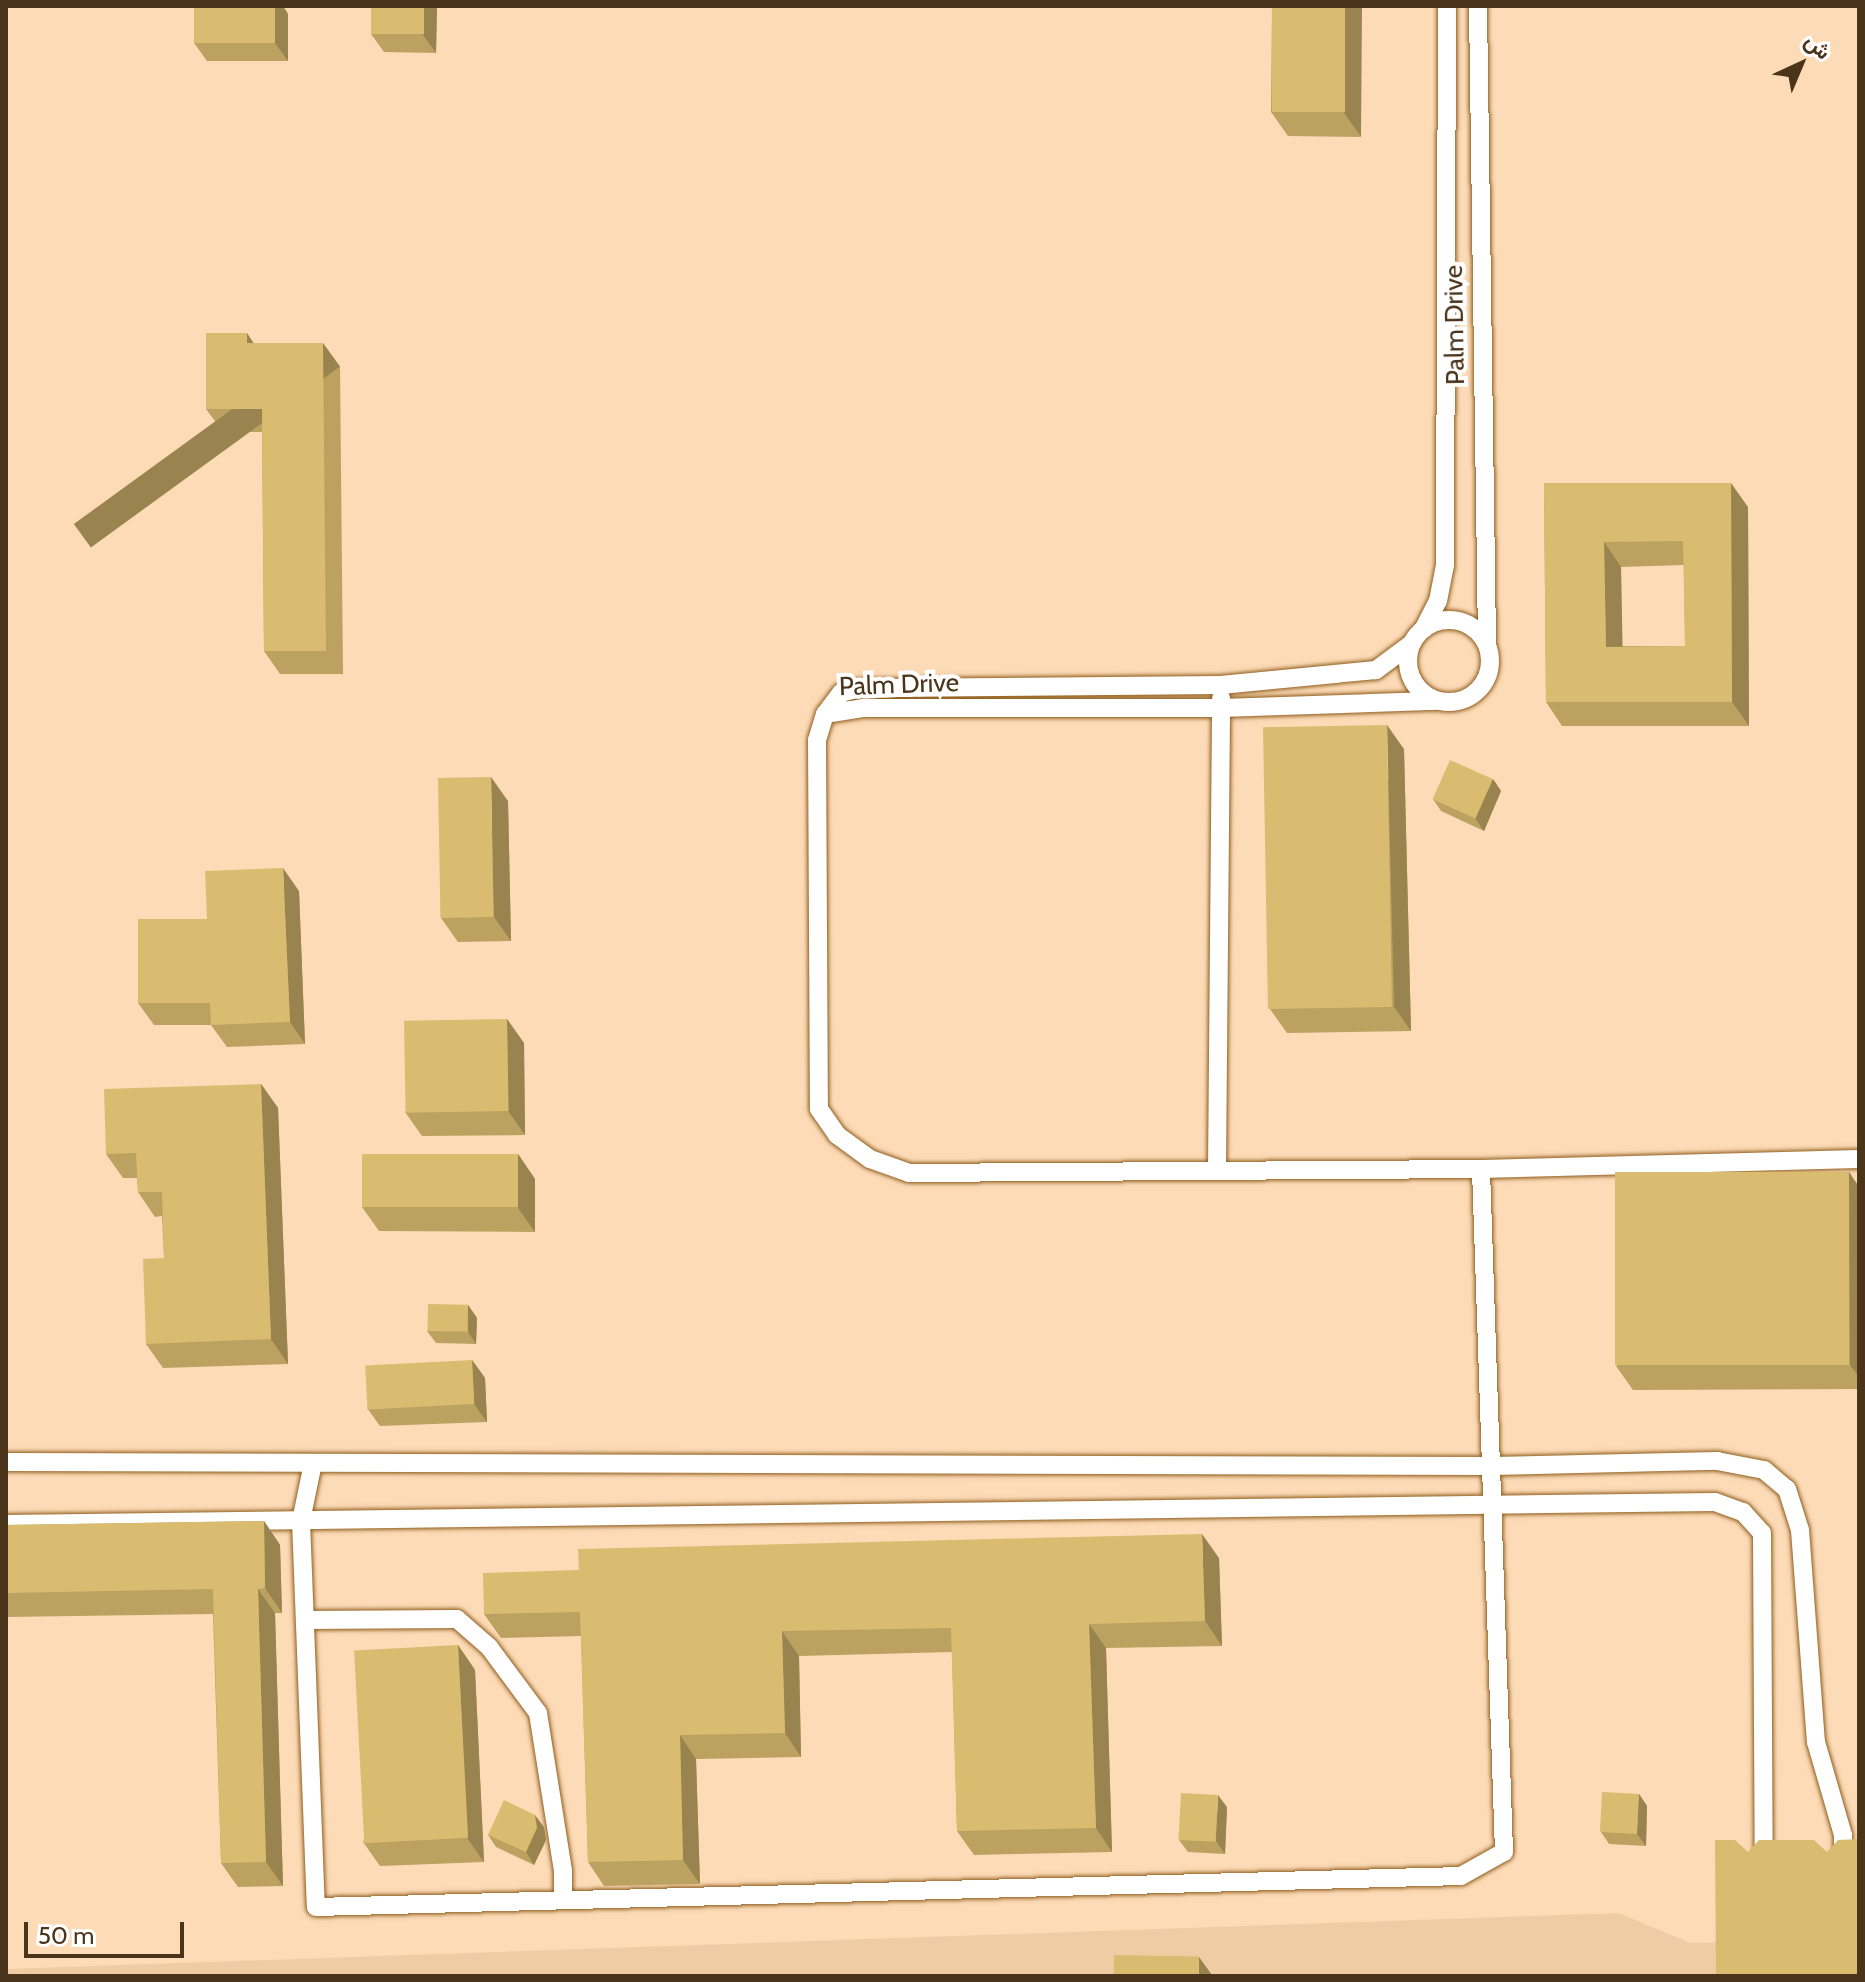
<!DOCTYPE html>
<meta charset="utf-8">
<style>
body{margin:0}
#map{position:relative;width:1865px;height:1982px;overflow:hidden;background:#fddbb7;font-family:Cabin,Vazirmatn,sans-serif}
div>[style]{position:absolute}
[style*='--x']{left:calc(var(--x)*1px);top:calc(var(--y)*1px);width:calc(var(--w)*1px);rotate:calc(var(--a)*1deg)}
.built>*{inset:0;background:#f0cca4}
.roads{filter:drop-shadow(0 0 2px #8f5d1c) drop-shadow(0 0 2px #8f5d1c)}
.street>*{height:18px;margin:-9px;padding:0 9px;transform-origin:9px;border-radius:9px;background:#fff}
.street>.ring{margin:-9px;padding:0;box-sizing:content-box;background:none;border:18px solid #fff;border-radius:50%}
.wall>*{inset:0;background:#bba261}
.shaded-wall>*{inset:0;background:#99844f;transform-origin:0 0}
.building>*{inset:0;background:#dabc71;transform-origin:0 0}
span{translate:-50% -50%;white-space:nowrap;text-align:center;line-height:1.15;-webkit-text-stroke:8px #fff;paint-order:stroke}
.street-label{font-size:26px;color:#4a341a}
.frame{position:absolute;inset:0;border:8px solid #4a341a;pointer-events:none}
.north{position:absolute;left:1761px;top:24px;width:80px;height:80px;-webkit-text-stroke:6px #fff;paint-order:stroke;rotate:44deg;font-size:22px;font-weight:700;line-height:32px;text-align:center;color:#4a341a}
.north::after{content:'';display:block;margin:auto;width:28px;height:36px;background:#4a341a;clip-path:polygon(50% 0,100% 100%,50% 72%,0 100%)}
.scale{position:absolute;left:24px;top:1922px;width:160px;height:36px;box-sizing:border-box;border:4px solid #4a341a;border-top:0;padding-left:10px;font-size:24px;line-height:28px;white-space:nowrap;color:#4a341a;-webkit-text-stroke:6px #fff;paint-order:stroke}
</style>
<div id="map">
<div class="built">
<i style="clip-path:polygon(1619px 1913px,1690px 1943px,1859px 1939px,1859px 1976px,6px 1976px,6px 1969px)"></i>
</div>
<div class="roads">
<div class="street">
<i style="--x:1478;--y:6;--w:638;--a:89.19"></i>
<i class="ring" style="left:1408px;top:620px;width:64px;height:64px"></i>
<i style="--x:1424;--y:628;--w:30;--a:-63"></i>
<i style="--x:1438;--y:601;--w:37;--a:-79"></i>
<i style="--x:1445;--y:565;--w:559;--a:-89.8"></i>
<i style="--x:1411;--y:644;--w:44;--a:143.4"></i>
<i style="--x:1376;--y:670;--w:156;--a:174.5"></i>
<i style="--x:1221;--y:685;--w:361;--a:179.5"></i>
<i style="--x:860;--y:688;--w:20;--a:165"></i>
<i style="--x:841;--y:693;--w:26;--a:127"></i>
<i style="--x:825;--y:714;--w:27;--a:107"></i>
<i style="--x:817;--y:740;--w:369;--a:89.7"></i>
<i style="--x:819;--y:1109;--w:32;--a:55"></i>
<i style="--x:837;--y:1135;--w:41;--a:36"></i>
<i style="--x:870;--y:1159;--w:41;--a:19.7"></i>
<i style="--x:909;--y:1173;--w:572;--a:-0.4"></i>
<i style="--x:825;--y:714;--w:38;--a:-9"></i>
<i style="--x:863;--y:708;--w:358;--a:0"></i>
<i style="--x:1221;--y:708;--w:216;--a:-1.9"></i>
<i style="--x:1217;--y:1171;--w:473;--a:-89.5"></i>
<i style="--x:6;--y:1462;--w:1485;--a:0.15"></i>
<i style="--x:1491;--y:1466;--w:226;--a:-1.3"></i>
<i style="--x:1717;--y:1461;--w:48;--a:10.8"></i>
<i style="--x:1764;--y:1470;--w:30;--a:40"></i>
<i style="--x:1787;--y:1489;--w:43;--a:72.4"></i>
<i style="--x:1800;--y:1530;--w:213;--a:85.7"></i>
<i style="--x:1816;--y:1742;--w:97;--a:73.8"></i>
<i style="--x:1843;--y:1835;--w:26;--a:90"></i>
<i style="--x:313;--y:1463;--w:59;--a:101.7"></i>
<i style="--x:301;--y:1521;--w:386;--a:87.8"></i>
<i style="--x:316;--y:1907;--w:1145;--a:-1.55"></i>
<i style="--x:1461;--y:1876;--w:49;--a:-29.2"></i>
<i style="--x:1504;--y:1852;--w:683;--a:-91.93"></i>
<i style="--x:1481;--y:1169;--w:378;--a:-1.5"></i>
<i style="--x:6;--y:1524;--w:1709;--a:-0.74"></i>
<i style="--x:1715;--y:1502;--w:30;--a:20"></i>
<i style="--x:1743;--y:1512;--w:28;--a:48"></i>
<i style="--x:1762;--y:1533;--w:330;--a:89.7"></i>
<i style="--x:305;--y:1620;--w:152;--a:-0.4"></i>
<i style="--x:457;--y:1619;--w:43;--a:41.2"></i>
<i style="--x:489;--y:1647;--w:82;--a:53.4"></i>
<i style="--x:538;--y:1713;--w:160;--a:81"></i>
<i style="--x:563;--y:1871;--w:29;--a:90"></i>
</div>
</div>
<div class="wall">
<i style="clip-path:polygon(194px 6px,283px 6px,288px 14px,288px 61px,207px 61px,194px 43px)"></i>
<i style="clip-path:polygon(437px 6px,436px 53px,384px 52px,371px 34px)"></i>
<i style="clip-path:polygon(1272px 6px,1361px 137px,1288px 136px,1271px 112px)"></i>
<i style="clip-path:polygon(253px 343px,340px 366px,343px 674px,280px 674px,264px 651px,262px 432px,223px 432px,206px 409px)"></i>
<i style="clip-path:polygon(evenodd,1544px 483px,1748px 507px,1749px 726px,1562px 726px,1546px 702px,1544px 483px,1684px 565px,1685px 646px,1622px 646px,1621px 567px,1684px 565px)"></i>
<i style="clip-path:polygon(1404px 749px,1411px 1031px,1287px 1033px,1270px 1009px)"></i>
<i style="clip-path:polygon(1493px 779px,1501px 791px,1484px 831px,1441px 811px,1433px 799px)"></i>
<i style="clip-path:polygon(508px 801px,511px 941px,458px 942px,441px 918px)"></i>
<i style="clip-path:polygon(299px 891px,305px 1044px,227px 1047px,211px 1025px,154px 1025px,138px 1003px,207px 919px)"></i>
<i style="clip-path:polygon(507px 1019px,524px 1043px,525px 1135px,422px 1136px,405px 1112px)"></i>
<i style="clip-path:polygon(261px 1084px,278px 1108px,288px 1364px,163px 1368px,146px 1344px,164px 1258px,162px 1216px,155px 1217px,138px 1192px,137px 1178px,123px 1178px,106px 1154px)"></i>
<i style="clip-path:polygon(518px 1154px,535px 1179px,535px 1232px,379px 1231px,362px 1207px)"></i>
<i style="clip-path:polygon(1849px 1172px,1859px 1187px,1859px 1389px,1633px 1390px,1616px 1366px)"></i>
<i style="clip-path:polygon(468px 1305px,477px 1318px,476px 1344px,436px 1343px,427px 1331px)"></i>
<i style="clip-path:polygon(472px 1360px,485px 1378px,487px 1422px,380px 1426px,367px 1408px)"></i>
<i style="clip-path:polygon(264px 1521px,280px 1545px,282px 1613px,275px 1613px,283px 1886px,238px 1887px,221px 1863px,213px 1614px,6px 1617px,6px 1525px)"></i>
<i style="clip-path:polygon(1219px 1558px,1222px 1646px,1106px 1648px,1112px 1852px,974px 1855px,957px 1831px,952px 1652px,799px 1656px,801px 1757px,696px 1759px,700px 1884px,604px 1886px,588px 1862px,581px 1636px,501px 1638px,484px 1614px)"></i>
<i style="clip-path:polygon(458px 1645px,475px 1670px,484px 1862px,380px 1866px,363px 1842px)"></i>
<i style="clip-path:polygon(1639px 1794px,1647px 1806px,1646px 1846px,1609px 1844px,1601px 1832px)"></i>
<i style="clip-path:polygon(1227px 1807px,1225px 1854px,1188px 1852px,1179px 1840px)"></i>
<i style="clip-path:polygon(544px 1827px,546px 1840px,534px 1865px,496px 1847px,488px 1835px)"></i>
<i style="clip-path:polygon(1859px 1839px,1859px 1976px,1717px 1976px,1716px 1974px,1748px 1852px,1827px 1852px)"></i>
</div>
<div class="shaded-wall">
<i style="clip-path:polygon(275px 6px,283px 6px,288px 14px,288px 61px,275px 43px)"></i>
<i style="clip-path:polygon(424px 6px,437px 6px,436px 53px,423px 35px)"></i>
<i style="clip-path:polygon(1345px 6px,1362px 6px,1361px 137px,1344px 113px)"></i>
<i style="clip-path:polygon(247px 333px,263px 357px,247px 343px)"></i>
<i style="left:323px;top:343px;width:29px;height:308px;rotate:54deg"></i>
<i style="clip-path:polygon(1731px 483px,1748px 507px,1749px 726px,1732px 702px)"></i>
<i style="clip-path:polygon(1604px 542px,1621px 567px,1623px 671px,1606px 647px)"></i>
<i style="clip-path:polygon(1387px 725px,1404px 749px,1411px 1031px,1394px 1007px)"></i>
<i style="clip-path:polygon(491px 777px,508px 801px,511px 941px,494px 917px)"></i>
<i style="clip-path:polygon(1493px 779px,1501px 791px,1484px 831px,1475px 818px)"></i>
<i style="clip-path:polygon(283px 868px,299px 891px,305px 1044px,290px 1022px)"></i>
<i style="clip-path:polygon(507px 1019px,524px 1043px,525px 1135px,508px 1111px)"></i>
<i style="clip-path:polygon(261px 1084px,278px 1108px,288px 1364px,271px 1339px)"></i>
<i style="clip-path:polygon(518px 1154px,535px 1179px,535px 1232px,518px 1208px)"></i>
<i style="clip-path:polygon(1849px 1172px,1859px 1187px,1859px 1377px,1850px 1365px)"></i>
<i style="clip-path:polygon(468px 1305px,477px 1318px,476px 1344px,468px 1332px)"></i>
<i style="clip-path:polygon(472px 1360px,485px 1378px,487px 1422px,474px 1404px)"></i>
<i style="clip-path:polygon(264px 1521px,280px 1545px,282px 1613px,265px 1588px)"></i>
<i style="clip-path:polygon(1202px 1534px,1219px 1558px,1222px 1646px,1205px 1621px)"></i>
<i style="clip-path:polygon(258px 1589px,275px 1613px,283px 1886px,266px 1862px)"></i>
<i style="clip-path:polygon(1089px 1624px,1106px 1648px,1112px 1852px,1096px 1828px)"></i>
<i style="clip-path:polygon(782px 1631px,799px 1656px,801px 1757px,785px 1733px)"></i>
<i style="clip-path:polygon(458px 1645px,475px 1670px,484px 1862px,467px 1838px)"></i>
<i style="clip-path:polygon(680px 1735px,696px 1759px,700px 1884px,683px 1860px)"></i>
<i style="clip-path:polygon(1639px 1794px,1647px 1806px,1646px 1846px,1637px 1834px)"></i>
<i style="clip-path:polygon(1218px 1795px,1227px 1807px,1225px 1854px,1216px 1841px)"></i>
<i style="clip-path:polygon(535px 1815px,544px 1827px,546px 1840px,534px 1865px,526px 1852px)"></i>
<i style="clip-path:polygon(1199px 1957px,1212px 1975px,1212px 1976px,1199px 1976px)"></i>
</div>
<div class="building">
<i style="left:194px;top:6px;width:81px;height:37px"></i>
<i style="left:371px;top:6px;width:53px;height:28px"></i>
<i style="left:1272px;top:6px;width:73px;height:106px"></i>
<i style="clip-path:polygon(206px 333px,247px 333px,247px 343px,323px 343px,326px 651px,264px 651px,262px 409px,206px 409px)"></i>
<i style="clip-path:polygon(evenodd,1544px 483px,1731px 483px,1732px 702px,1546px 702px,1544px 483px,1683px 541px,1685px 646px,1606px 647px,1604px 542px,1683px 541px)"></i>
<i style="left:1387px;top:725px;width:282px;height:124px;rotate:89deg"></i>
<i style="left:1450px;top:760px;width:47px;height:43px;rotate:24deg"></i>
<i style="left:491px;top:777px;width:140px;height:53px;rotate:89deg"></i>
<i style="clip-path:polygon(283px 868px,290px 1022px,211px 1025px,210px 1003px,138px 1003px,138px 919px,207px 919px,205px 871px)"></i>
<i style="left:507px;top:1019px;width:92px;height:103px;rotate:89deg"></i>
<i style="clip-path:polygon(261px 1084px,271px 1339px,146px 1344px,143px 1259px,164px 1258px,162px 1192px,138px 1192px,136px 1153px,106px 1154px,104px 1089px)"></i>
<i style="left:362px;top:1154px;width:156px;height:53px"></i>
<i style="left:1849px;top:1172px;width:193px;height:234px;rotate:90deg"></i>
<i style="left:428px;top:1304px;width:40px;height:27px;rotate:1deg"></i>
<i style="left:472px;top:1360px;width:44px;height:107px;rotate:87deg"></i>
<i style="clip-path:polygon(264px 1521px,265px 1588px,258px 1589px,266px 1862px,221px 1863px,213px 1589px,6px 1593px,6px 1525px)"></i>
<i style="clip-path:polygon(1202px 1534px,1205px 1621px,1089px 1624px,1096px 1828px,957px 1831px,951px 1628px,782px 1631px,785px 1733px,680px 1735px,683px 1860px,588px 1862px,580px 1612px,484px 1614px,483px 1573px,579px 1570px,578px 1549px)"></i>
<i style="left:458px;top:1645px;width:193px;height:104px;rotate:87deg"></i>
<i style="left:1602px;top:1792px;width:37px;height:40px;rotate:3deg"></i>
<i style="left:1181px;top:1793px;width:37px;height:47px;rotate:3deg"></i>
<i style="clip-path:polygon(504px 1800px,535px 1815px,537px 1828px,526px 1852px,488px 1835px)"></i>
<i style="clip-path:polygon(1859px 1839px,1859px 1974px,1716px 1974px,1715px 1840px,1735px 1840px,1748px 1852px,1759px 1840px,1814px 1840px,1827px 1852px,1838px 1840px)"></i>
<i style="left:1114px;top:1955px;width:85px;height:21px;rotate:1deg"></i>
</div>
<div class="street-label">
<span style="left:1455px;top:325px;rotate:-91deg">Palm Drive</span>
<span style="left:899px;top:685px;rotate:-2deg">Palm Drive</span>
</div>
<div class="frame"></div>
<div class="north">ش</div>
<div class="scale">50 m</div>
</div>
